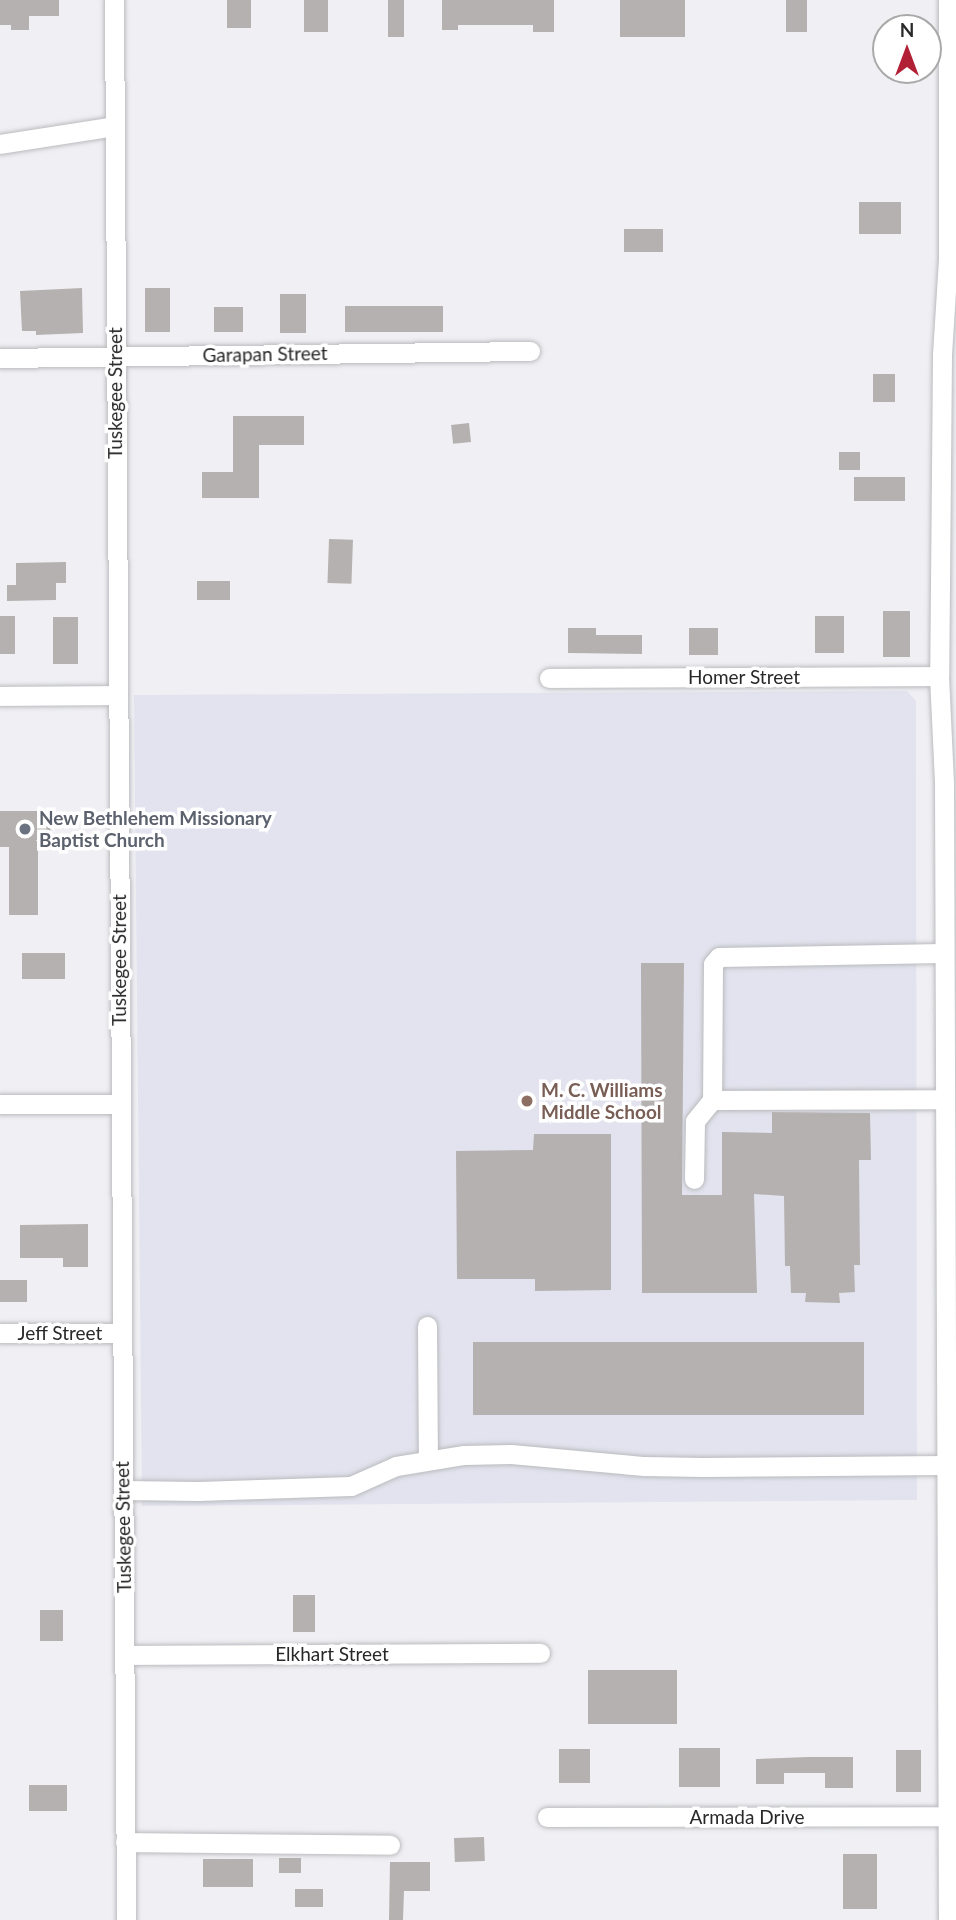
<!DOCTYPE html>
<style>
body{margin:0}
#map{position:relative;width:956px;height:1920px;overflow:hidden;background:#f0f0f4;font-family:Lato,sans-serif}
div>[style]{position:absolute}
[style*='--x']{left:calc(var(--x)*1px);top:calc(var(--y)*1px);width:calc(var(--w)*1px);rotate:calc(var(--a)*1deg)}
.built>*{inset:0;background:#e2e3ee}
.building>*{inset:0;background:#b5b1b0;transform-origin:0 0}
.roads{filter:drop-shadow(0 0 2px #babbbe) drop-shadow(0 0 2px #babbbe)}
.minor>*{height:19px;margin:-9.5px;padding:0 9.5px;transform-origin:9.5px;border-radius:9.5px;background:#fff}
.dots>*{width:19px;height:19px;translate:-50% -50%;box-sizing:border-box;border:4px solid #fff;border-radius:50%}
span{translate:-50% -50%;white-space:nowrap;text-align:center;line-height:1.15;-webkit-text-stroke:7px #fff;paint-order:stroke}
.street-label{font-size:19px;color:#282829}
.worship-label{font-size:19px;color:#5b616d;font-weight:700}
.left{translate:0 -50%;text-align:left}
.education-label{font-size:19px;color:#785e54;font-weight:700}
.north{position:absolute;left:872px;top:14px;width:70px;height:70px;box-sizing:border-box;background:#fff;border:2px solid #a9a9a9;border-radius:50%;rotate:0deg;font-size:19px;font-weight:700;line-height:28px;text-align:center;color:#282829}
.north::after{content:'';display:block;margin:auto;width:24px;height:32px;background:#b22035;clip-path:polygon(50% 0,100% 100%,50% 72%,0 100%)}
</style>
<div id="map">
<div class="built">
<i style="clip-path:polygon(907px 691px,916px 701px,917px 1500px,142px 1506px,134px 695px)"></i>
</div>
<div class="building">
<i style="clip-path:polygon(0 0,59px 0,59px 16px,29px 16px,29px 30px,11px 30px,11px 25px,0 25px)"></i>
<i style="left:227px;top:0;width:24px;height:28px"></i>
<i style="left:304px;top:0;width:24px;height:32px"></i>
<i style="left:388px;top:0;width:16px;height:37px"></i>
<i style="clip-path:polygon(442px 0,554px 0,554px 32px,533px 32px,533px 25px,458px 25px,458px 30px,442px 30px)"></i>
<i style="left:620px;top:0;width:65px;height:37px"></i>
<i style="left:786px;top:0;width:21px;height:32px"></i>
<i style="left:859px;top:202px;width:42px;height:32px"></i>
<i style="left:624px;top:229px;width:39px;height:23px"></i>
<i style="clip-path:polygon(82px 288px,83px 333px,36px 335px,36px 331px,22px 331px,20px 291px)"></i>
<i style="left:145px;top:288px;width:25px;height:44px"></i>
<i style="left:280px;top:294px;width:26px;height:39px"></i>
<i style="left:443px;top:306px;width:26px;height:98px;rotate:90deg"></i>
<i style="left:214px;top:307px;width:29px;height:25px"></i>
<i style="left:873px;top:374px;width:22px;height:28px"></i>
<i style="clip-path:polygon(233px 416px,304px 416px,304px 445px,259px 445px,259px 498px,202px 498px,202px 472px,233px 472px)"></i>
<i style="left:469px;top:423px;width:19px;height:18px;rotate:84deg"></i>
<i style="left:839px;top:452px;width:21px;height:18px"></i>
<i style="left:854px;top:477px;width:51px;height:24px"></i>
<i style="left:329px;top:539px;width:24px;height:44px;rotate:2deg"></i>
<i style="clip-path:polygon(66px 562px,66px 583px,56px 583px,56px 600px,7px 601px,7px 585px,16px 585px,16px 563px)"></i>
<i style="left:197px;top:581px;width:33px;height:19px"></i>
<i style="left:883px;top:611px;width:27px;height:46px"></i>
<i style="left:0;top:616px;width:15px;height:38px"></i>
<i style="left:815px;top:616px;width:29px;height:37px"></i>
<i style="left:53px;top:617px;width:25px;height:47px"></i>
<i style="clip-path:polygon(568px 628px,596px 628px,596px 635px,642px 635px,642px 654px,568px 653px)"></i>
<i style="left:689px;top:628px;width:29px;height:27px"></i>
<i style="clip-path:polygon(0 811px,51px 811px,50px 847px,38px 847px,38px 915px,9px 915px,9px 847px,0 847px)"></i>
<i style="left:22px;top:953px;width:43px;height:26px"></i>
<i style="clip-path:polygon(641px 963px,684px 963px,682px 1195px,722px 1195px,722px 1132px,772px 1133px,772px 1112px,870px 1113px,871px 1160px,859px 1160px,860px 1265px,854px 1265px,855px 1292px,839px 1293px,840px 1303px,805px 1302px,806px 1293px,791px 1293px,790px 1266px,785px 1266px,784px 1196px,754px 1194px,757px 1293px,642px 1293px)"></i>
<i style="clip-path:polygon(534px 1134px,611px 1134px,611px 1290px,535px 1291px,535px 1279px,457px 1279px,456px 1151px,533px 1150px)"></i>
<i style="clip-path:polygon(88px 1224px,88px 1267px,63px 1267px,63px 1258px,20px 1258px,20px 1225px)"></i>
<i style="left:0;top:1280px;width:27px;height:22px"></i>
<i style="left:864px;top:1342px;width:73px;height:391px;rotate:90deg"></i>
<i style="left:293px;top:1595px;width:22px;height:37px"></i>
<i style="left:40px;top:1610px;width:23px;height:31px"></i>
<i style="left:588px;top:1670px;width:89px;height:54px"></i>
<i style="left:679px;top:1748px;width:41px;height:39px"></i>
<i style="left:559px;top:1749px;width:31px;height:34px"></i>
<i style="left:896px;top:1750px;width:25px;height:42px"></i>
<i style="clip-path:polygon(808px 1757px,853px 1757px,853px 1788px,825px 1788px,825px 1773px,784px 1773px,784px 1784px,756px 1784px,756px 1759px)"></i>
<i style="left:29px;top:1785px;width:38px;height:26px"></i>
<i style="left:484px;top:1837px;width:24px;height:30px;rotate:88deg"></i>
<i style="left:843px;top:1854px;width:34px;height:55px"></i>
<i style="left:279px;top:1858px;width:22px;height:15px"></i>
<i style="left:203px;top:1859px;width:50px;height:28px"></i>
<i style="clip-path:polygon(390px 1862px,430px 1862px,430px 1891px,404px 1891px,403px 1920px,389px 1920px)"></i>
<i style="left:295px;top:1889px;width:28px;height:18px"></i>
</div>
<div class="roads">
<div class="minor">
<i style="--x:114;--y:0;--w:1920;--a:89.64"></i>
<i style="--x:948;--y:0;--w:259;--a:90"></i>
<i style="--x:948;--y:259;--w:96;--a:93.6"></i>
<i style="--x:942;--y:355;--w:321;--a:90.5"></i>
<i style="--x:939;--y:676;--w:107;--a:87.3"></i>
<i style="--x:944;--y:783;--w:1137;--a:89.8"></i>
<i style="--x:0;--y:144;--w:116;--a:-8.9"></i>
<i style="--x:0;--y:358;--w:530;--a:-0.76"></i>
<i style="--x:549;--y:678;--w:390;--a:-0.3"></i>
<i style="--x:0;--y:696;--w:118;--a:-0.5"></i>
<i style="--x:943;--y:953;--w:224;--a:179"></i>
<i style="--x:719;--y:957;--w:9;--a:131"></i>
<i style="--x:713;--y:964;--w:136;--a:90.4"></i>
<i style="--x:712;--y:1100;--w:232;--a:-0.2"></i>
<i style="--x:0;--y:1104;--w:120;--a:0"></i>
<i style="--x:694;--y:1179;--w:58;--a:-89"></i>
<i style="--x:695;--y:1121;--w:27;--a:-51"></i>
<i style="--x:427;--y:1326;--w:134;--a:89.6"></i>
<i style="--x:0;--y:1333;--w:121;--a:0"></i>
<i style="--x:123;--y:1490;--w:75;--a:0.8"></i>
<i style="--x:198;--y:1491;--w:153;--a:-1.9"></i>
<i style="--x:351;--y:1486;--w:49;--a:-24"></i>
<i style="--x:396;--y:1466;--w:69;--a:-9.2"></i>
<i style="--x:464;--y:1455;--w:47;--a:-1.2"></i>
<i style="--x:511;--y:1454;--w:134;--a:5.2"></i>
<i style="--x:644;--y:1466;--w:58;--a:1"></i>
<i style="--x:702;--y:1467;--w:243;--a:-0.5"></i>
<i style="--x:125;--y:1655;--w:415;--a:-0.3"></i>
<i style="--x:547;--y:1817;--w:400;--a:-0.1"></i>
<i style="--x:125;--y:1842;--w:265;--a:0.6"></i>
</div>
</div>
<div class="dots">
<i style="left:25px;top:829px;background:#6b7280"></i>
<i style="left:527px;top:1101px;background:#8d6e63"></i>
</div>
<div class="street-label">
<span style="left:265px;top:354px;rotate:-1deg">Garapan Street</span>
<span style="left:115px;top:393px;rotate:-90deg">Tuskegee Street</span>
<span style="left:744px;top:677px">Homer Street</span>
<span style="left:119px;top:960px;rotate:-90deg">Tuskegee Street</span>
<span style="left:60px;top:1333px">Jeff Street</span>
<span style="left:123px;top:1527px;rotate:-91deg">Tuskegee Street</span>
<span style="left:332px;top:1654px">Elkhart Street</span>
<span style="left:747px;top:1817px">Armada Drive</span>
</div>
<div class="worship-label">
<span class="left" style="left:39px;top:829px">New Bethlehem Missionary<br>Baptist Church</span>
</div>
<div class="education-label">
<span class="left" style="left:541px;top:1101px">M. C. Williams<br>Middle School</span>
</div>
<div class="north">N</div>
</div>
